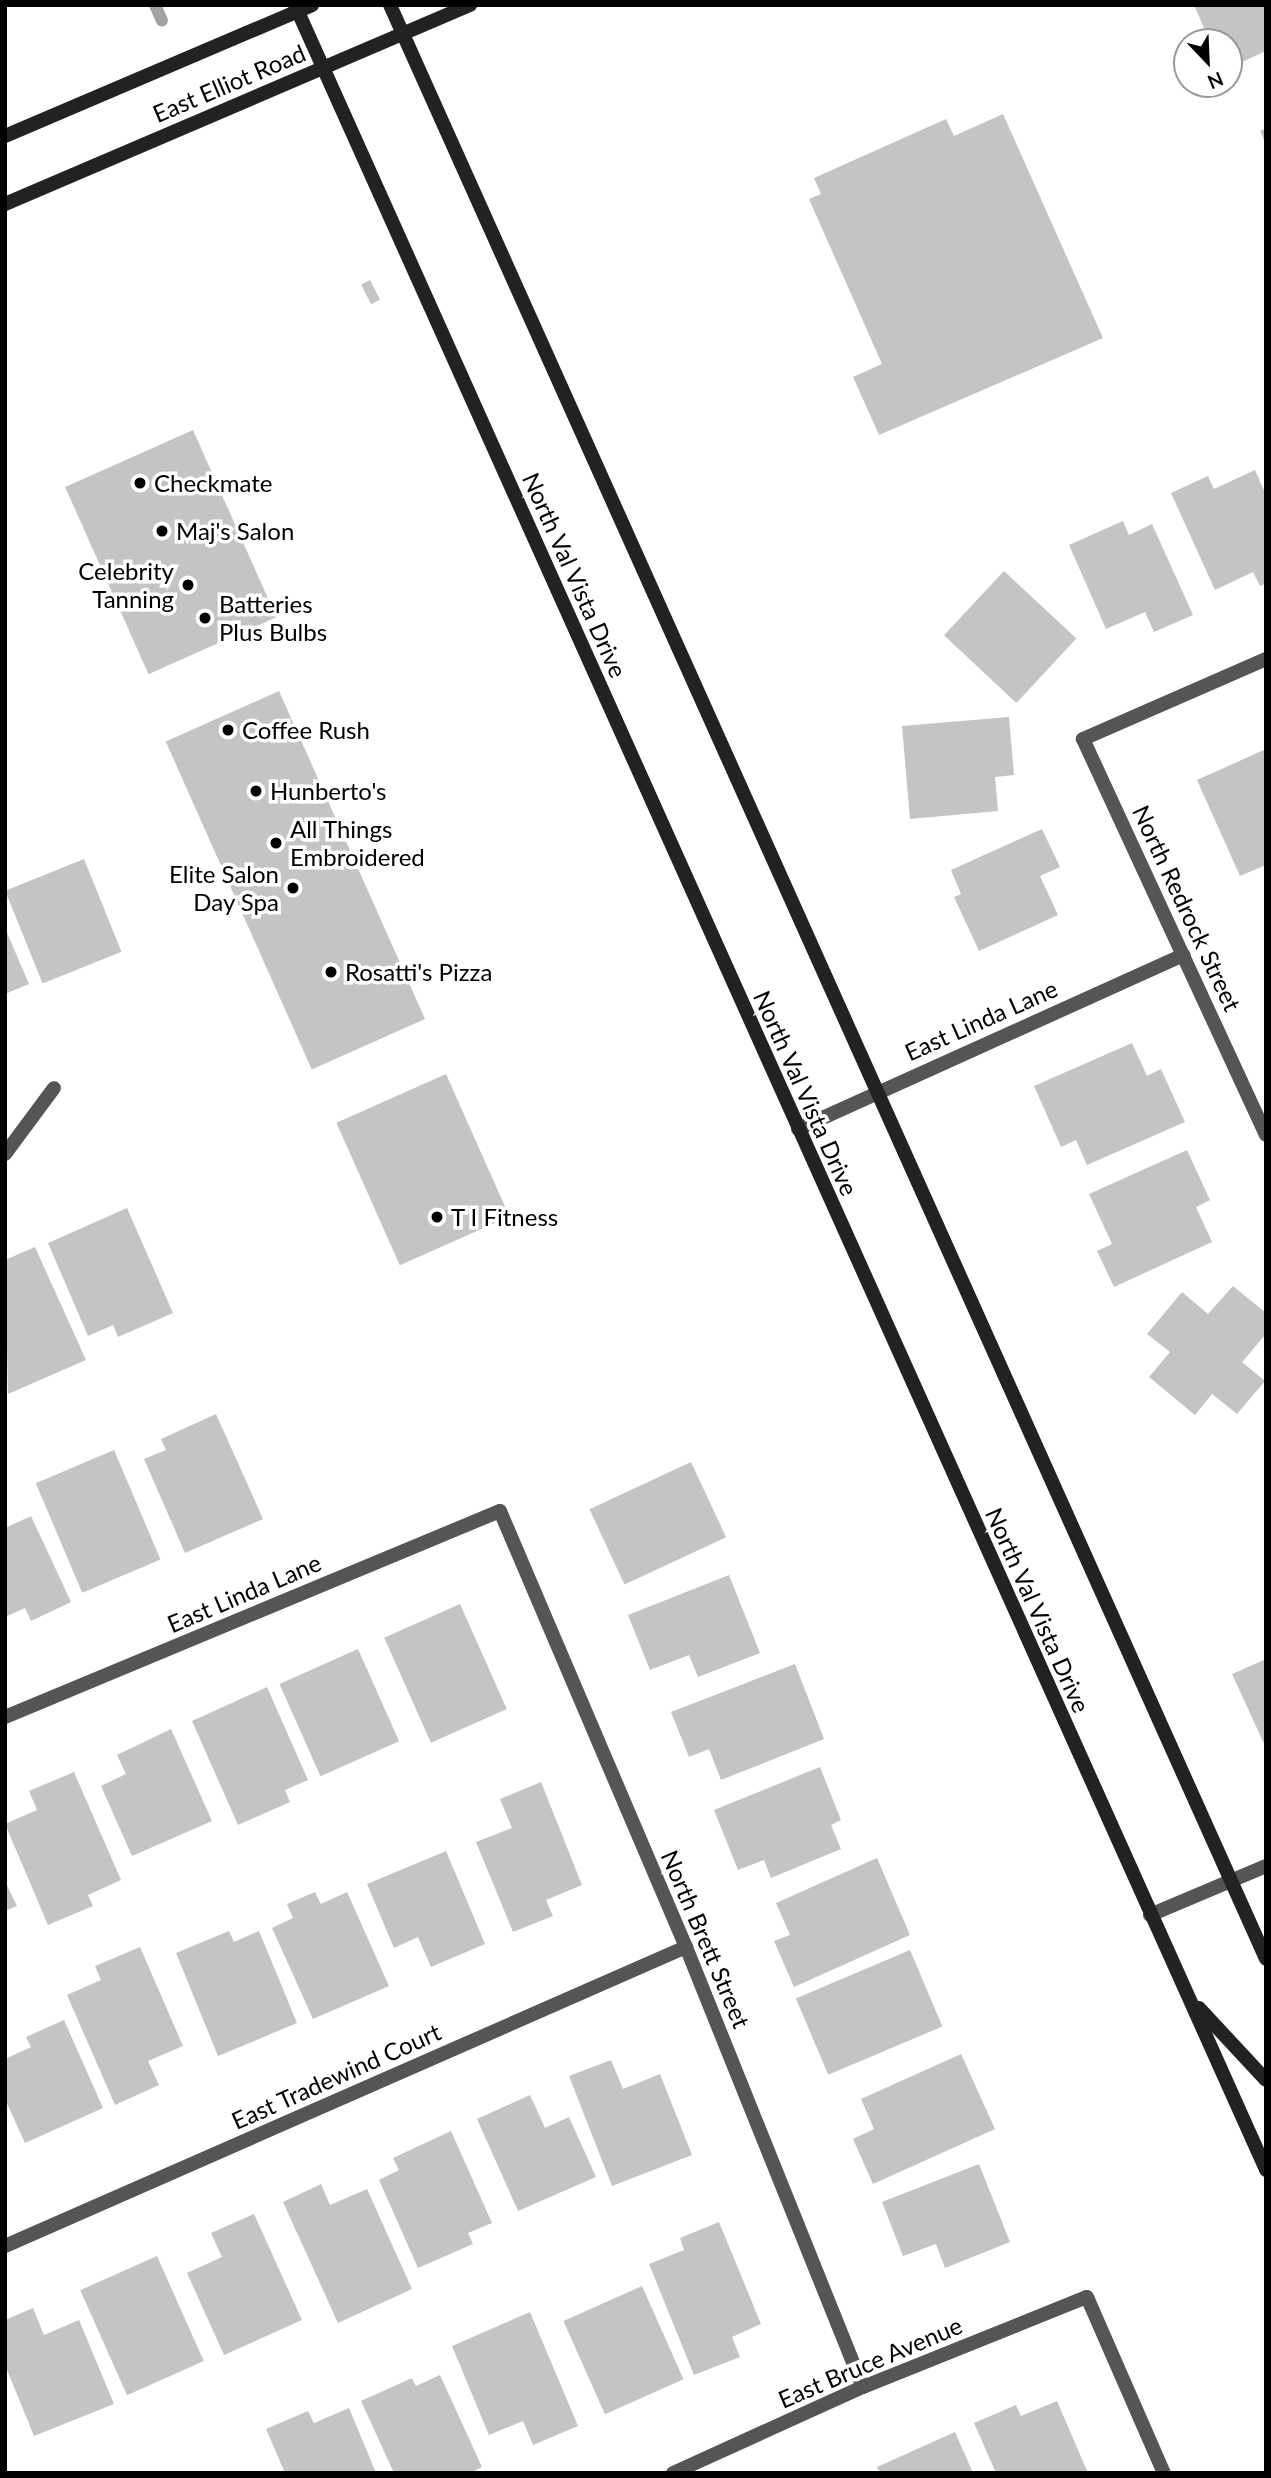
<!DOCTYPE html>
<style>
body{margin:0}
#map{position:relative;width:1271px;height:2478px;overflow:hidden;background:#fff;font-family:Lato,sans-serif}
div>[style]{position:absolute}
[style*='--x']{left:calc(var(--x)*1px);top:calc(var(--y)*1px);width:calc(var(--w)*1px);rotate:calc(var(--a)*1deg)}
.stream>*{height:12px;margin:-6px;padding:0 6px;transform-origin:6px;border-radius:6px;background:#a3a3a3}
.building>*{inset:0;background:#c4c4c4;transform-origin:0 0}
.street>*{height:14px;margin:-7px;padding:0 7px;transform-origin:7px;border-radius:7px;background:#555}
.secondary>*{height:14px;margin:-7px;padding:0 7px;transform-origin:7px;border-radius:7px;background:#222}
.dots>*{width:19px;height:19px;translate:-50% -50%;box-sizing:border-box;border:4px solid #fff;border-radius:50%}
span{translate:-50% -50%;white-space:nowrap;text-align:center;line-height:1.15;-webkit-text-stroke:7px #fff;paint-order:stroke}
.street-label{font-size:24px;color:#000}
.poi-label{font-size:24px;color:#000}
.left{translate:0 -50%;text-align:left}
.right{translate:-100% -50%;text-align:right}
.frame{position:absolute;inset:0;border:7px solid #000;pointer-events:none}
.north{position:absolute;left:1173px;top:28px;width:70px;height:70px;box-sizing:border-box;background:#fff;border:2px solid #999;border-radius:50%;rotate:157deg;font-size:19px;font-weight:700;line-height:28px;text-align:center;color:#000}
.north::after{content:'';display:block;margin:auto;width:24px;height:32px;background:#000;clip-path:polygon(50% 0,100% 100%,50% 72%,0 100%)}
</style>
<div id="map">
<div class="stream">
<i style="--x:155;--y:5;--w:17;--a:66"></i>
</div>
<div class="building">
<i style="clip-path:polygon(1194px 5px,1266px 5px,1266px 51px,1229px 68px,1229px 42px,1190px 42px,1207px 35px)"></i>
<i style="clip-path:polygon(1003px 114px,1103px 338px,879px 435px,853px 377px,882px 364px,809px 199px,821px 194px,814px 178px,946px 119px,954px 136px)"></i>
<i style="clip-path:polygon(1266px 128px,1266px 144px,1260px 131px)"></i>
<i style="left:370px;top:280px;width:22px;height:10px;rotate:63deg"></i>
<i style="left:193px;top:430px;width:205px;height:140px;rotate:66deg"></i>
<i style="clip-path:polygon(1255px 470px,1266px 495px,1266px 583px,1260px 586px,1253px 572px,1215px 590px,1171px 493px,1208px 476px,1214px 489px)"></i>
<i style="clip-path:polygon(1123px 521px,1129px 535px,1152px 524px,1193px 615px,1154px 632px,1145px 612px,1106px 629px,1069px 545px)"></i>
<i style="left:1004px;top:571px;width:99px;height:88px;rotate:43deg"></i>
<i style="left:279px;top:691px;width:359px;height:124px;rotate:66deg"></i>
<i style="clip-path:polygon(1009px 717px,1014px 775px,995px 777px,998px 811px,910px 819px,902px 726px)"></i>
<i style="clip-path:polygon(1266px 749px,1266px 865px,1240px 876px,1197px 780px)"></i>
<i style="clip-path:polygon(1042px 829px,1060px 867px,1040px 876px,1058px 915px,979px 951px,954px 897px,961px 894px,951px 870px)"></i>
<i style="left:84px;top:859px;width:100px;height:85px;rotate:68deg"></i>
<i style="clip-path:polygon(5px 928px,29px 984px,5px 994px)"></i>
<i style="clip-path:polygon(1132px 1043px,1147px 1076px,1161px 1069px,1185px 1122px,1087px 1165px,1076px 1140px,1061px 1147px,1034px 1086px)"></i>
<i style="left:446px;top:1074px;width:156px;height:120px;rotate:66deg"></i>
<i style="clip-path:polygon(1187px 1150px,1210px 1200px,1196px 1207px,1212px 1242px,1114px 1287px,1097px 1251px,1112px 1244px,1089px 1194px)"></i>
<i style="clip-path:polygon(127px 1208px,173px 1313px,118px 1337px,113px 1325px,88px 1336px,48px 1243px)"></i>
<i style="clip-path:polygon(35px 1247px,86px 1360px,8px 1394px,5px 1260px)"></i>
<i style="clip-path:polygon(1233px 1286px,1266px 1313px,1266px 1334px,1242px 1362px,1265px 1381px,1237px 1414px,1212px 1394px,1195px 1415px,1149px 1377px,1170px 1352px,1147px 1334px,1182px 1292px,1208px 1314px)"></i>
<i style="clip-path:polygon(216px 1414px,263px 1519px,185px 1553px,144px 1459px,166px 1450px,161px 1439px)"></i>
<i style="left:114px;top:1450px;width:119px;height:85px;rotate:67deg"></i>
<i style="left:691px;top:1462px;width:83px;height:112px;rotate:65deg"></i>
<i style="clip-path:polygon(31px 1516px,71px 1602px,31px 1621px,25px 1608px,5px 1617px,5px 1528px)"></i>
<i style="clip-path:polygon(729px 1575px,760px 1653px,698px 1677px,689px 1655px,650px 1670px,628px 1615px)"></i>
<i style="left:460px;top:1604px;width:115px;height:83px;rotate:66deg"></i>
<i style="left:358px;top:1649px;width:101px;height:86px;rotate:66deg"></i>
<i style="clip-path:polygon(1266px 1659px,1266px 1748px,1232px 1674px)"></i>
<i style="clip-path:polygon(795px 1664px,824px 1739px,721px 1780px,709px 1749px,689px 1757px,671px 1712px)"></i>
<i style="clip-path:polygon(267px 1687px,308px 1780px,285px 1790px,290px 1802px,238px 1825px,192px 1721px)"></i>
<i style="clip-path:polygon(171px 1729px,212px 1821px,132px 1856px,101px 1786px,126px 1774px,117px 1755px)"></i>
<i style="clip-path:polygon(820px 1767px,841px 1820px,831px 1825px,841px 1849px,771px 1878px,764px 1860px,738px 1870px,714px 1810px)"></i>
<i style="clip-path:polygon(74px 1772px,121px 1880px,88px 1895px,93px 1906px,48px 1925px,5px 1824px,37px 1810px,29px 1791px)"></i>
<i style="clip-path:polygon(541px 1782px,582px 1885px,546px 1900px,553px 1916px,513px 1932px,476px 1842px,512px 1828px,500px 1799px)"></i>
<i style="clip-path:polygon(446px 1851px,485px 1944px,431px 1967px,418px 1937px,394px 1948px,367px 1884px)"></i>
<i style="clip-path:polygon(877px 1858px,910px 1935px,794px 1987px,774px 1941px,790px 1935px,776px 1903px)"></i>
<i style="clip-path:polygon(5px 1881px,17px 1906px,5px 1911px)"></i>
<i style="clip-path:polygon(315px 1892px,321px 1904px,347px 1892px,389px 1986px,313px 2019px,272px 1928px,293px 1918px,287px 1904px)"></i>
<i style="clip-path:polygon(229px 1931px,234px 1942px,259px 1931px,297px 2023px,218px 2056px,176px 1953px)"></i>
<i style="clip-path:polygon(140px 1947px,183px 2046px,148px 2061px,159px 2085px,115px 2105px,67px 1995px,101px 1980px,95px 1966px)"></i>
<i style="left:910px;top:1950px;width:83px;height:124px;rotate:67deg"></i>
<i style="clip-path:polygon(64px 2020px,103px 2108px,25px 2143px,5px 2099px,5px 2059px,31px 2047px,26px 2037px)"></i>
<i style="clip-path:polygon(961px 2054px,995px 2129px,873px 2184px,853px 2139px,874px 2129px,861px 2099px)"></i>
<i style="clip-path:polygon(611px 2060px,623px 2089px,660px 2074px,692px 2155px,612px 2186px,569px 2076px)"></i>
<i style="clip-path:polygon(530px 2095px,545px 2128px,569px 2117px,596px 2177px,518px 2211px,477px 2119px)"></i>
<i style="clip-path:polygon(451px 2131px,492px 2223px,468px 2233px,473px 2244px,418px 2268px,379px 2180px,399px 2170px,393px 2158px)"></i>
<i style="clip-path:polygon(979px 2164px,1010px 2242px,945px 2268px,936px 2244px,903px 2256px,882px 2202px)"></i>
<i style="clip-path:polygon(321px 2184px,330px 2205px,367px 2189px,412px 2289px,338px 2323px,283px 2202px)"></i>
<i style="clip-path:polygon(254px 2214px,302px 2320px,224px 2355px,187px 2273px,222px 2257px,211px 2233px)"></i>
<i style="clip-path:polygon(719px 2222px,761px 2324px,732px 2337px,740px 2357px,694px 2375px,649px 2264px,684px 2250px,680px 2238px)"></i>
<i style="left:157px;top:2256px;width:115px;height:84px;rotate:66deg"></i>
<i style="left:642px;top:2286px;width:102px;height:86px;rotate:66deg"></i>
<i style="clip-path:polygon(33px 2308px,44px 2335px,79px 2320px,114px 2404px,34px 2436px,5px 2365px,5px 2320px)"></i>
<i style="clip-path:polygon(530px 2312px,578px 2426px,533px 2445px,523px 2421px,489px 2435px,452px 2346px)"></i>
<i style="clip-path:polygon(440px 2375px,482px 2467px,470px 2473px,394px 2473px,361px 2401px,412px 2378px,416px 2386px)"></i>
<i style="clip-path:polygon(1057px 2401px,1088px 2473px,996px 2473px,974px 2423px,1016px 2405px,1021px 2416px)"></i>
<i style="clip-path:polygon(349px 2408px,376px 2473px,285px 2473px,266px 2429px,308px 2411px,314px 2423px)"></i>
<i style="clip-path:polygon(955px 2432px,973px 2473px,880px 2473px,877px 2467px)"></i>
</div>
<div class="street">
<i style="--x:1266;--y:659;--w:200;--a:156.4"></i>
<i style="--x:1083;--y:739;--w:436;--a:65.2"></i>
<i style="--x:798;--y:1129;--w:423;--a:-24.3"></i>
<i style="--x:5;--y:1154;--w:82;--a:-53.4"></i>
<i style="--x:5;--y:1717;--w:536;--a:-22.6"></i>
<i style="--x:500;--y:1511;--w:474;--a:66.9"></i>
<i style="--x:686;--y:1947;--w:474;--a:68.1"></i>
<i style="--x:1150;--y:1915;--w:126;--a:-22.9"></i>
<i style="--x:5;--y:2246;--w:744;--a:-23.7"></i>
<i style="--x:673;--y:2473;--w:209;--a:-24.4"></i>
<i style="--x:863;--y:2387;--w:241;--a:-21.9"></i>
<i style="--x:1087;--y:2297;--w:192;--a:66.4"></i>
</div>
<div class="secondary">
<i style="--x:295;--y:5;--w:2373;--a:65.84"></i>
<i style="--x:390;--y:5;--w:2141;--a:65.85"></i>
<i style="--x:5;--y:136;--w:334;--a:-23.1"></i>
<i style="--x:5;--y:204;--w:506;--a:-23.17"></i>
<i style="--x:1199;--y:2008;--w:98;--a:47.1"></i>
</div>
<div class="dots">
<i style="left:140px;top:483px;background:#000"></i>
<i style="left:162px;top:531px;background:#000"></i>
<i style="left:188px;top:585px;background:#000"></i>
<i style="left:205px;top:618px;background:#000"></i>
<i style="left:228px;top:730px;background:#000"></i>
<i style="left:256px;top:791px;background:#000"></i>
<i style="left:276px;top:843px;background:#000"></i>
<i style="left:293px;top:888px;background:#000"></i>
<i style="left:331px;top:972px;background:#000"></i>
<i style="left:437px;top:1217px;background:#000"></i>
</div>
<div class="street-label">
<span style="left:229px;top:83px;rotate:-23deg">East Elliot Road</span>
<span style="left:575px;top:575px;rotate:66deg">North Val Vista Drive</span>
<span style="left:1187px;top:908px;rotate:65deg">North Redrock Street</span>
<span style="left:981px;top:1020px;rotate:-24deg">East Linda Lane</span>
<span style="left:806px;top:1093px;rotate:66deg">North Val Vista Drive</span>
<span style="left:244px;top:1593px;rotate:-23deg">East Linda Lane</span>
<span style="left:1038px;top:1610px;rotate:66deg">North Val Vista Drive</span>
<span style="left:706px;top:1939px;rotate:67deg">North Brett Street</span>
<span style="left:336px;top:2076px;rotate:-24deg">East Tradewind Court</span>
<span style="left:870px;top:2362px;rotate:-23deg">East Bruce Avenue</span>
</div>
<div class="poi-label">
<span class="left" style="left:154px;top:483px">Checkmate</span>
<span class="left" style="left:176px;top:531px">Maj's Salon</span>
<span class="right" style="left:174px;top:585px">Celebrity<br>Tanning</span>
<span class="left" style="left:219px;top:618px">Batteries<br>Plus Bulbs</span>
<span class="left" style="left:242px;top:730px">Coffee Rush</span>
<span class="left" style="left:270px;top:791px">Hunberto's</span>
<span class="left" style="left:290px;top:843px">All Things<br>Embroidered</span>
<span class="right" style="left:279px;top:888px">Elite Salon<br>Day Spa</span>
<span class="left" style="left:345px;top:972px">Rosatti's Pizza</span>
<span class="left" style="left:451px;top:1217px">T I Fitness</span>
</div>
<div class="frame"></div>
<div class="north">N</div>
</div>
